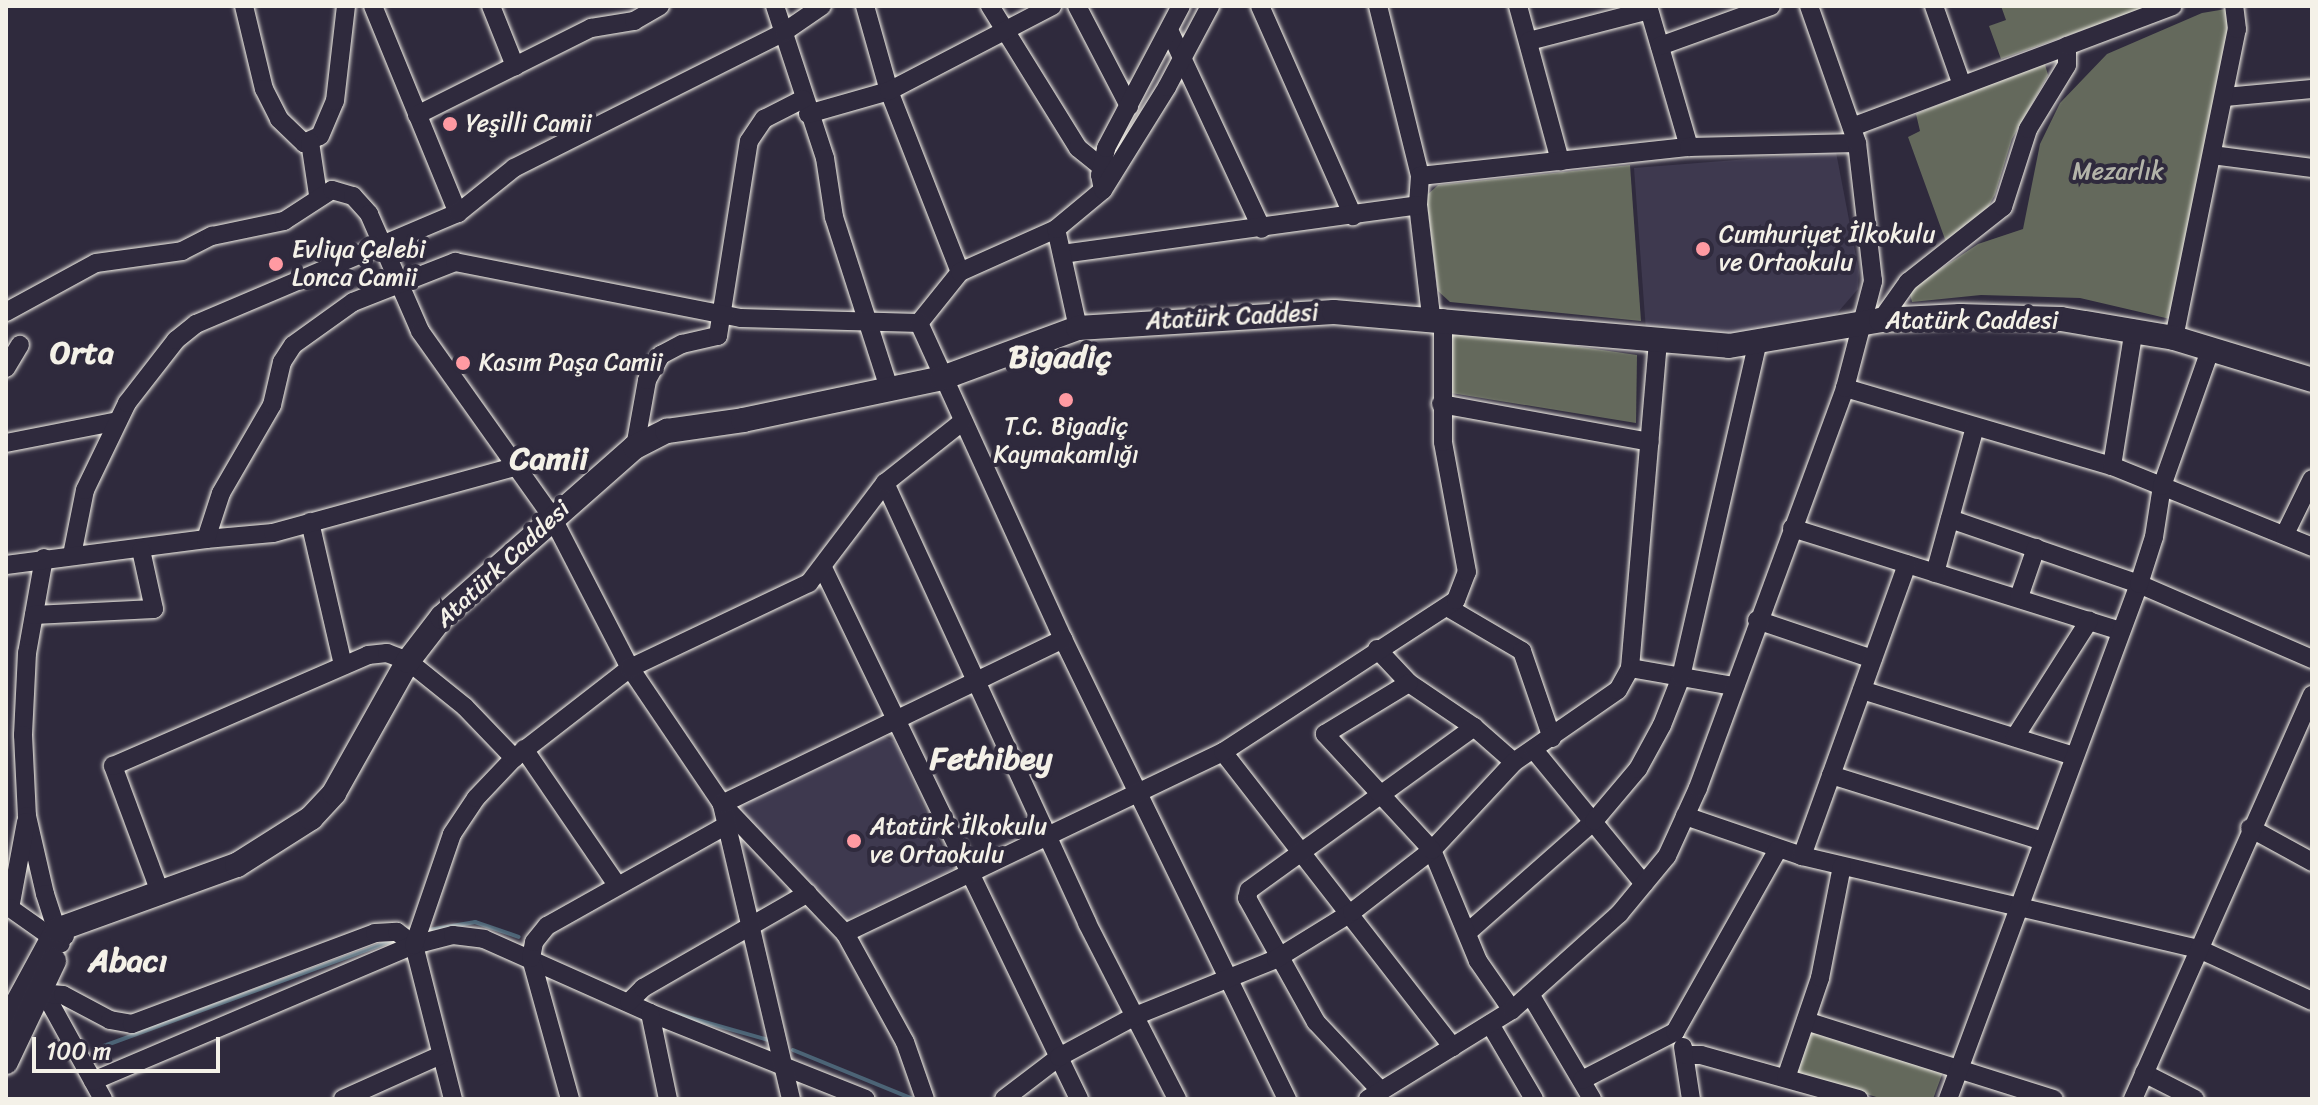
<!DOCTYPE html>
<meta charset="utf-8">
<style>
body{margin:0}
#map{position:relative;width:2318px;height:1105px;overflow:hidden;background:#2f2a3d;font-family:Sriracha,sans-serif}
div>[style]{position:absolute}
[style*='--x']{left:calc(var(--x)*1px);top:calc(var(--y)*1px);width:calc(var(--w)*1px);rotate:calc(var(--a)*1deg)}
.built>*{inset:0;background:#3e394f}
.green>*{inset:0;background:#64695c}
.stream>*{height:4px;margin:-2px;padding:0 2px;transform-origin:2px;border-radius:2px;background:#4c6476}
.roads{filter:drop-shadow(0 0 2px #f4f1e8) drop-shadow(0 0 2px #f4f1e8)}
.minor>*{height:18px;margin:-9px;padding:0 9px;transform-origin:9px;border-radius:9px;background:#2f2a3d}
.major>*{height:24px;margin:-12px;padding:0 12px;transform-origin:12px;border-radius:12px;background:#2f2a3d}
.dots>*{width:22px;height:22px;translate:-50% -50%;box-sizing:border-box;border:4px solid #2f2a3d;border-radius:50%}
span{translate:-50% -50%;white-space:nowrap;text-align:center;line-height:1.15;-webkit-text-stroke:8px #2f2a3d;paint-order:stroke}
.poi-label{font-size:24px;color:#f4f1e8}
.left{translate:0 -50%;text-align:left}
.park-label{font-size:24px;color:#b3b4a9}
.street-label{font-size:24px;color:#f4f1e8}
.district-label{font-size:32px;color:#f4f1e8;font-weight:700}
.frame{position:absolute;inset:0;border:8px solid #f4f1e8;pointer-events:none}
.scale{position:absolute;left:32px;top:1037px;width:188px;height:36px;box-sizing:border-box;border:4px solid #f4f1e8;border-top:0;padding-left:10px;font-size:24px;line-height:28px;white-space:nowrap;color:#f4f1e8;-webkit-text-stroke:6px #2f2a3d;paint-order:stroke}
</style>
<div id="map">
<div class="built">
<i style="clip-path:polygon(1836px 152px,1859px 272px,1858px 289px,1832px 319px,1774px 338px,1646px 331px,1634px 168px)"></i>
<i style="clip-path:polygon(882px 736px,894px 741px,952px 870px,847px 919px,740px 812px,740px 801px)"></i>
</div>
<div class="green">
<i style="clip-path:polygon(2001px 6px,2151px 6px,2001px 59px,1989px 26px,2006px 20px)"></i>
<i style="clip-path:polygon(2226px 9px,2230px 30px,2170px 319px,2080px 298px,1981px 295px,1912px 302px,1909px 290px,1978px 244px,2023px 229px,2040px 144px,2060px 103px,2107px 54px,2202px 13px)"></i>
<i style="clip-path:polygon(2044px 61px,2048px 75px,2012px 139px,1995px 195px,1987px 209px,1946px 242px,1908px 137px,1920px 131px,1916px 114px)"></i>
<i style="clip-path:polygon(1630px 165px,1641px 321px,1450px 302px,1438px 291px,1426px 196px,1438px 185px)"></i>
<i style="clip-path:polygon(1455px 329px,1637px 355px,1636px 423px,1451px 393px,1448px 339px)"></i>
<i style="clip-path:polygon(1809px 1029px,1943px 1072px,1933px 1099px,1883px 1099px,1793px 1072px)"></i>
</div>
<div class="stream">
<i style="--x:429;--y:930;--w:47;--a:-9.9"></i>
<i style="--x:475;--y:922;--w:46;--a:18.8"></i>
<i style="--x:673;--y:1013;--w:103;--a:15.8"></i>
<i style="--x:101;--y:1047;--w:312;--a:-20.1"></i>
<i style="--x:793;--y:1050;--w:130;--a:22.2"></i>
</div>
<div class="roads">
<div class="minor">
<i style="--x:244;--y:6;--w:85;--a:76.5"></i>
<i style="--x:264;--y:89;--w:34;--a:63"></i>
<i style="--x:279;--y:119;--w:35;--a:44"></i>
<i style="--x:304;--y:143;--w:17;--a:-24"></i>
<i style="--x:320;--y:136;--w:38;--a:-67"></i>
<i style="--x:335;--y:101;--w:96;--a:-83.4"></i>
<i style="--x:373;--y:6;--w:224;--a:67.7"></i>
<i style="--x:491;--y:6;--w:65;--a:68.2"></i>
<i style="--x:775;--y:6;--w:160;--a:71.8"></i>
<i style="--x:825;--y:158;--w:60;--a:81.3"></i>
<i style="--x:834;--y:217;--w:183;--a:72.2"></i>
<i style="--x:865;--y:6;--w:88;--a:74.2"></i>
<i style="--x:889;--y:91;--w:194;--a:68.6"></i>
<i style="--x:990;--y:6;--w:167;--a:58.2"></i>
<i style="--x:1078;--y:148;--w:28;--a:39"></i>
<i style="--x:1077;--y:6;--w:113;--a:62.5"></i>
<i style="--x:1260;--y:6;--w:230;--a:66.1"></i>
<i style="--x:1378;--y:6;--w:175;--a:76.1"></i>
<i style="--x:1420;--y:176;--w:29;--a:94"></i>
<i style="--x:1418;--y:205;--w:112;--a:83.3"></i>
<i style="--x:1518;--y:6;--w:161;--a:74.8"></i>
<i style="--x:1648;--y:6;--w:147;--a:73.8"></i>
<i style="--x:1934;--y:6;--w:84;--a:70.5"></i>
<i style="--x:1170;--y:32;--w:217;--a:65"></i>
<i style="--x:1529;--y:41;--w:124;--a:-14.5"></i>
<i style="--x:1660;--y:46;--w:118;--a:-19.8"></i>
<i style="--x:2225;--y:97;--w:87;--a:-5.3"></i>
<i style="--x:808;--y:114;--w:84;--a:-15.9"></i>
<i style="--x:889;--y:91;--w:184;--a:-27.5"></i>
<i style="--x:417;--y:115;--w:195;--a:-26.6"></i>
<i style="--x:591;--y:28;--w:44;--a:-9.2"></i>
<i style="--x:634;--y:21;--w:30;--a:-30"></i>
<i style="--x:1852;--y:127;--w:230;--a:-20.6"></i>
<i style="--x:310;--y:142;--w:54;--a:81.4"></i>
<i style="--x:2212;--y:155;--w:101;--a:7.4"></i>
<i style="--x:1420;--y:176;--w:271;--a:-6.2"></i>
<i style="--x:1689;--y:147;--w:168;--a:-1.4"></i>
<i style="--x:1103;--y:190;--w:15;--a:-101"></i>
<i style="--x:1100;--y:175;--w:28;--a:-77"></i>
<i style="--x:1106;--y:148;--w:161;--a:-62.2"></i>
<i style="--x:1062;--y:254;--w:359;--a:-7.8"></i>
<i style="--x:6;--y:312;--w:102;--a:-28.6"></i>
<i style="--x:96;--y:263;--w:87;--a:-7.9"></i>
<i style="--x:182;--y:251;--w:34;--a:-27"></i>
<i style="--x:212;--y:236;--w:74;--a:-11.8"></i>
<i style="--x:284;--y:221;--w:57;--a:-32.9"></i>
<i style="--x:332;--y:190;--w:22;--a:16"></i>
<i style="--x:353;--y:196;--w:24;--a:48"></i>
<i style="--x:369;--y:214;--w:128;--a:66.4"></i>
<i style="--x:420;--y:331;--w:228;--a:54.6"></i>
<i style="--x:552;--y:517;--w:170;--a:62.7"></i>
<i style="--x:630;--y:668;--w:164;--a:55.9"></i>
<i style="--x:722;--y:804;--w:178;--a:46.4"></i>
<i style="--x:845;--y:933;--w:124;--a:61.2"></i>
<i style="--x:905;--y:1042;--w:60;--a:70.7"></i>
<i style="--x:1881;--y:320;--w:47;--a:-54.6"></i>
<i style="--x:1908;--y:282;--w:121;--a:-38.3"></i>
<i style="--x:2003;--y:207;--w:82;--a:-72.2"></i>
<i style="--x:2028;--y:129;--w:75;--a:-58.6"></i>
<i style="--x:2067;--y:65;--w:19;--a:-90"></i>
<i style="--x:2067;--y:46;--w:113;--a:-20.7"></i>
<i style="--x:919;--y:323;--w:65;--a:-51.2"></i>
<i style="--x:960;--y:272;--w:105;--a:-24.1"></i>
<i style="--x:1078;--y:328;--w:101;--a:-102.5"></i>
<i style="--x:1056;--y:229;--w:61;--a:-39.7"></i>
<i style="--x:1103;--y:190;--w:121;--a:-58.1"></i>
<i style="--x:1167;--y:87;--w:92;--a:-62"></i>
<i style="--x:2174;--y:338;--w:315;--a:-78.5"></i>
<i style="--x:2237;--y:29;--w:23;--a:-97"></i>
<i style="--x:6;--y:368;--w:27;--a:-59"></i>
<i style="--x:1845;--y:388;--w:278;--a:16.3"></i>
<i style="--x:2112;--y:466;--w:216;--a:22"></i>
<i style="--x:1441;--y:404;--w:212;--a:10.3"></i>
<i style="--x:6;--y:443;--w:114;--a:-11.1"></i>
<i style="--x:635;--y:447;--w:68;--a:-79.8"></i>
<i style="--x:647;--y:380;--w:29;--a:-61"></i>
<i style="--x:661;--y:355;--w:24;--a:-28"></i>
<i style="--x:682;--y:344;--w:37;--a:-13"></i>
<i style="--x:718;--y:336;--w:197;--a:-81"></i>
<i style="--x:749;--y:141;--w:27;--a:-56"></i>
<i style="--x:764;--y:119;--w:44;--a:-27.1"></i>
<i style="--x:2112;--y:466;--w:139;--a:-80.9"></i>
<i style="--x:885;--y:483;--w:484;--a:65.3"></i>
<i style="--x:1087;--y:923;--w:198;--a:62.9"></i>
<i style="--x:1950;--y:519;--w:200;--a:19"></i>
<i style="--x:2139;--y:584;--w:189;--a:23.4"></i>
<i style="--x:310;--y:522;--w:147;--a:77"></i>
<i style="--x:1792;--y:528;--w:342;--a:17.4"></i>
<i style="--x:2285;--y:534;--w:61;--a:-63.9"></i>
<i style="--x:206;--y:539;--w:67;--a:-5.1"></i>
<i style="--x:273;--y:533;--w:250;--a:-15.3"></i>
<i style="--x:72;--y:555;--w:66;--a:-78.7"></i>
<i style="--x:85;--y:490;--w:97;--a:-64.2"></i>
<i style="--x:127;--y:403;--w:80;--a:-52.1"></i>
<i style="--x:176;--y:340;--w:26;--a:-39"></i>
<i style="--x:196;--y:324;--w:285;--a:-23"></i>
<i style="--x:458;--y:213;--w:72;--a:-38.8"></i>
<i style="--x:514;--y:168;--w:302;--a:-26.7"></i>
<i style="--x:784;--y:32;--w:46;--a:-34.4"></i>
<i style="--x:44;--y:558;--w:97;--a:100.1"></i>
<i style="--x:27;--y:653;--w:82;--a:92.8"></i>
<i style="--x:23;--y:735;--w:81;--a:87.2"></i>
<i style="--x:27;--y:816;--w:80;--a:77"></i>
<i style="--x:45;--y:894;--w:38;--a:72"></i>
<i style="--x:57;--y:930;--w:10;--a:37"></i>
<i style="--x:6;--y:565;--w:202;--a:-7.4"></i>
<i style="--x:206;--y:539;--w:48;--a:-71.9"></i>
<i style="--x:221;--y:493;--w:102;--a:-59.9"></i>
<i style="--x:272;--y:405;--w:44;--a:-76.9"></i>
<i style="--x:282;--y:362;--w:20;--a:-57"></i>
<i style="--x:293;--y:345;--w:74;--a:-35.6"></i>
<i style="--x:353;--y:302;--w:110;--a:-21.4"></i>
<i style="--x:455;--y:262;--w:291;--a:11.1"></i>
<i style="--x:741;--y:318;--w:178;--a:1.6"></i>
<i style="--x:919;--y:323;--w:347;--a:65.5"></i>
<i style="--x:1063;--y:639;--w:512;--a:64.04"></i>
<i style="--x:824;--y:570;--w:587;--a:64.26"></i>
<i style="--x:1935;--y:573;--w:151;--a:-74.7"></i>
<i style="--x:2019;--y:597;--w:52;--a:-70.9"></i>
<i style="--x:1447;--y:607;--w:87;--a:30.4"></i>
<i style="--x:1522;--y:651;--w:92;--a:71"></i>
<i style="--x:34;--y:615;--w:120;--a:-2.9"></i>
<i style="--x:154;--y:609;--w:60;--a:-102.4"></i>
<i style="--x:1757;--y:620;--w:122;--a:18.6"></i>
<i style="--x:1377;--y:649;--w:47;--a:46.7"></i>
<i style="--x:1409;--y:683;--w:78;--a:34.1"></i>
<i style="--x:1474;--y:727;--w:53;--a:41.2"></i>
<i style="--x:1514;--y:762;--w:126;--a:-34.7"></i>
<i style="--x:1618;--y:690;--w:25;--a:-61"></i>
<i style="--x:1630;--y:668;--w:327;--a:-85.1"></i>
<i style="--x:1630;--y:668;--w:105;--a:9.9"></i>
<i style="--x:1862;--y:690;--w:219;--a:17.3"></i>
<i style="--x:2015;--y:737;--w:138;--a:-57.5"></i>
<i style="--x:524;--y:749;--w:165;--a:55.6"></i>
<i style="--x:1534;--y:750;--w:173;--a:50.6"></i>
<i style="--x:1223;--y:752;--w:374;--a:52.1"></i>
<i style="--x:1831;--y:775;--w:219;--a:17.3"></i>
<i style="--x:1685;--y:816;--w:124;--a:18.9"></i>
<i style="--x:1802;--y:856;--w:408;--a:13.2"></i>
<i style="--x:2199;--y:949;--w:124;--a:24.7"></i>
<i style="--x:26;--y:822;--w:87;--a:100.5"></i>
<i style="--x:10;--y:908;--w:62;--a:35.2"></i>
<i style="--x:2250;--y:828;--w:71;--a:28.7"></i>
<i style="--x:1802;--y:856;--w:310;--a:-70.2"></i>
<i style="--x:161;--y:895;--w:138;--a:-110.4"></i>
<i style="--x:113;--y:766;--w:278;--a:-23.5"></i>
<i style="--x:368;--y:655;--w:19;--a:-6"></i>
<i style="--x:387;--y:653;--w:22;--a:21"></i>
<i style="--x:408;--y:661;--w:73;--a:38.9"></i>
<i style="--x:465;--y:707;--w:71;--a:46.1"></i>
<i style="--x:1468;--y:932;--w:168;--a:-41.4"></i>
<i style="--x:1594;--y:821;--w:68;--a:-49.8"></i>
<i style="--x:1638;--y:769;--w:50;--a:-61.4"></i>
<i style="--x:1662;--y:725;--w:52;--a:-68.4"></i>
<i style="--x:1681;--y:677;--w:344;--a:-77.1"></i>
<i style="--x:845;--y:933;--w:419;--a:-25.6"></i>
<i style="--x:1223;--y:752;--w:278;--a:-33.1"></i>
<i style="--x:1456;--y:600;--w:30;--a:-69"></i>
<i style="--x:1467;--y:572;--w:132;--a:-100.5"></i>
<i style="--x:1443;--y:442;--w:124;--a:-90"></i>
<i style="--x:414;--y:945;--w:40;--a:-14.4"></i>
<i style="--x:453;--y:935;--w:31;--a:7"></i>
<i style="--x:484;--y:939;--w:182;--a:24"></i>
<i style="--x:650;--y:1013;--w:232;--a:21.7"></i>
<i style="--x:35;--y:990;--w:20;--a:41"></i>
<i style="--x:50;--y:1003;--w:110;--a:61.1"></i>
<i style="--x:40;--y:993;--w:23;--a:5"></i>
<i style="--x:63;--y:995;--w:53;--a:28"></i>
<i style="--x:110;--y:1020;--w:22;--a:10"></i>
<i style="--x:132;--y:1024;--w:259;--a:-20.5"></i>
<i style="--x:375;--y:933;--w:22;--a:-3"></i>
<i style="--x:397;--y:932;--w:21;--a:37"></i>
<i style="--x:414;--y:945;--w:159;--a:75.8"></i>
<i style="--x:1530;--y:994;--w:122;--a:59.4"></i>
<i style="--x:629;--y:1002;--w:20;--a:-45"></i>
<i style="--x:643;--y:988;--w:190;--a:-29.9"></i>
<i style="--x:1512;--y:1010;--w:60;--a:-124.8"></i>
<i style="--x:1478;--y:961;--w:120;--a:-112.5"></i>
<i style="--x:1432;--y:850;--w:120;--a:-47"></i>
<i style="--x:650;--y:1013;--w:88;--a:78.2"></i>
<i style="--x:1806;--y:1021;--w:260;--a:17.5"></i>
<i style="--x:1490;--y:1024;--w:87;--a:59.6"></i>
<i style="--x:1683;--y:1047;--w:53;--a:81.3"></i>
<i style="--x:1686;--y:1055;--w:15;--a:0"></i>
<i style="--x:1701;--y:1055;--w:164;--a:15.6"></i>
<i style="--x:2144;--y:1073;--w:57;--a:27"></i>
<i style="--x:1786;--y:1078;--w:106;--a:-71.2"></i>
<i style="--x:1820;--y:978;--w:114;--a:-78.9"></i>
<i style="--x:1582;--y:1080;--w:105;--a:-27.3"></i>
<i style="--x:1675;--y:1032;--w:210;--a:-60.6"></i>
<i style="--x:93;--y:1081;--w:349;--a:-23"></i>
<i style="--x:414;--y:945;--w:117;--a:-71.1"></i>
<i style="--x:452;--y:834;--w:43;--a:-56.3"></i>
<i style="--x:476;--y:798;--w:55;--a:-46.5"></i>
<i style="--x:514;--y:758;--w:147;--a:-37.8"></i>
<i style="--x:630;--y:668;--w:198;--a:-25.4"></i>
<i style="--x:809;--y:583;--w:126;--a:-52.8"></i>
<i style="--x:885;--y:483;--w:98;--a:-38.4"></i>
<i style="--x:1381;--y:1091;--w:95;--a:-133.3"></i>
<i style="--x:1316;--y:1022;--w:142;--a:-119.1"></i>
<i style="--x:1247;--y:898;--w:8;--a:-76"></i>
<i style="--x:1249;--y:890;--w:278;--a:-35.9"></i>
<i style="--x:343;--y:1099;--w:107;--a:-24.2"></i>
<i style="--x:570;--y:1099;--w:146;--a:-105.5"></i>
<i style="--x:531;--y:958;--w:16;--a:-79"></i>
<i style="--x:534;--y:942;--w:21;--a:-51"></i>
<i style="--x:547;--y:926;--w:204;--a:-29.3"></i>
<i style="--x:791;--y:1099;--w:303;--a:-103.2"></i>
<i style="--x:722;--y:804;--w:379;--a:-25.8"></i>
<i style="--x:1004;--y:1099;--w:69;--a:-37.4"></i>
<i style="--x:1059;--y:1057;--w:86;--a:-28.3"></i>
<i style="--x:1135;--y:1016;--w:152;--a:-22"></i>
<i style="--x:1276;--y:959;--w:89;--a:-31.7"></i>
<i style="--x:1352;--y:912;--w:101;--a:-37.8"></i>
<i style="--x:1432;--y:850;--w:158;--a:-132.7"></i>
<i style="--x:1325;--y:734;--w:98;--a:-31.3"></i>
<i style="--x:1368;--y:1099;--w:169;--a:-31.7"></i>
<i style="--x:1512;--y:1010;--w:144;--a:-41.9"></i>
<i style="--x:1619;--y:914;--w:75;--a:-50.4"></i>
<i style="--x:1667;--y:856;--w:75;--a:-65.5"></i>
<i style="--x:1698;--y:788;--w:426;--a:-69.8"></i>
<i style="--x:1845;--y:388;--w:111;--a:-75.3"></i>
<i style="--x:1873;--y:281;--w:139;--a:-96.6"></i>
<i style="--x:1857;--y:143;--w:145;--a:-109.3"></i>
<i style="--x:1948;--y:1099;--w:549;--a:-69.65"></i>
<i style="--x:2139;--y:584;--w:49;--a:-72.3"></i>
<i style="--x:2154;--y:537;--w:52;--a:-81.1"></i>
<i style="--x:2162;--y:486;--w:146;--a:-70.5"></i>
<i style="--x:2133;--y:1099;--w:442;--a:-66.1"></i>
</div>
<div class="major">
<i style="--x:6;--y:1024;--w:107;--a:-61.5"></i>
<i style="--x:57;--y:930;--w:191;--a:-19.9"></i>
<i style="--x:237;--y:865;--w:88;--a:-32.4"></i>
<i style="--x:311;--y:818;--w:34;--a:-47"></i>
<i style="--x:334;--y:793;--w:151;--a:-60.7"></i>
<i style="--x:408;--y:661;--w:56;--a:-52.3"></i>
<i style="--x:442;--y:617;--w:257;--a:-41.4"></i>
<i style="--x:635;--y:447;--w:36;--a:-27"></i>
<i style="--x:667;--y:431;--w:77;--a:-8.2"></i>
<i style="--x:743;--y:420;--w:203;--a:-11.9"></i>
<i style="--x:942;--y:378;--w:145;--a:-20.2"></i>
<i style="--x:1078;--y:328;--w:256;--a:-3.6"></i>
<i style="--x:1334;--y:312;--w:396;--a:4.9"></i>
<i style="--x:1729;--y:346;--w:154;--a:-9.7"></i>
<i style="--x:1881;--y:320;--w:79;--a:-2.9"></i>
<i style="--x:1960;--y:316;--w:101;--a:1.7"></i>
<i style="--x:2061;--y:319;--w:115;--a:9.5"></i>
<i style="--x:2174;--y:338;--w:144;--a:16.9"></i>
<i style="--x:6;--y:1062;--w:112;--a:-64.6"></i>
</div>
</div>
<div class="dots">
<i style="left:450px;top:124px;background:#ff9aa2"></i>
<i style="left:1703px;top:249px;background:#ff9aa2"></i>
<i style="left:276px;top:264px;background:#ff9aa2"></i>
<i style="left:463px;top:363px;background:#ff9aa2"></i>
<i style="left:1066px;top:400px;background:#ff9aa2"></i>
<i style="left:854px;top:841px;background:#ff9aa2"></i>
</div>
<div class="poi-label">
<span class="left" style="left:466px;top:124px">Yeşilli Camii</span>
<span class="left" style="left:1719px;top:249px">Cumhuriyet İlkokulu<br>ve Ortaokulu</span>
<span class="left" style="left:292px;top:264px">Evliya Çelebi<br>Lonca Camii</span>
<span class="left" style="left:479px;top:363px">Kasım Paşa Camii</span>
<span style="left:1066px;top:441px">T.C. Bigadiç<br>Kaymakamlığı</span>
<span class="left" style="left:870px;top:841px">Atatürk İlkokulu<br>ve Ortaokulu</span>
</div>
<div class="park-label">
<span style="left:2118px;top:172px">Mezarlık</span>
</div>
<div class="street-label">
<span style="left:1232px;top:317px;rotate:-3deg">Atatürk Caddesi</span>
<span style="left:1972px;top:321px">Atatürk Caddesi</span>
<span style="left:503px;top:564px;rotate:-43deg">Atatürk Caddesi</span>
</div>
<div class="district-label">
<span style="left:82px;top:353px">Orta</span>
<span style="left:1060px;top:357px">Bigadiç</span>
<span style="left:549px;top:459px">Camii</span>
<span style="left:991px;top:759px">Fethibey</span>
<span style="left:128px;top:961px">Abacı</span>
</div>
<div class="frame"></div>
<div class="scale">100 m</div>
</div>
